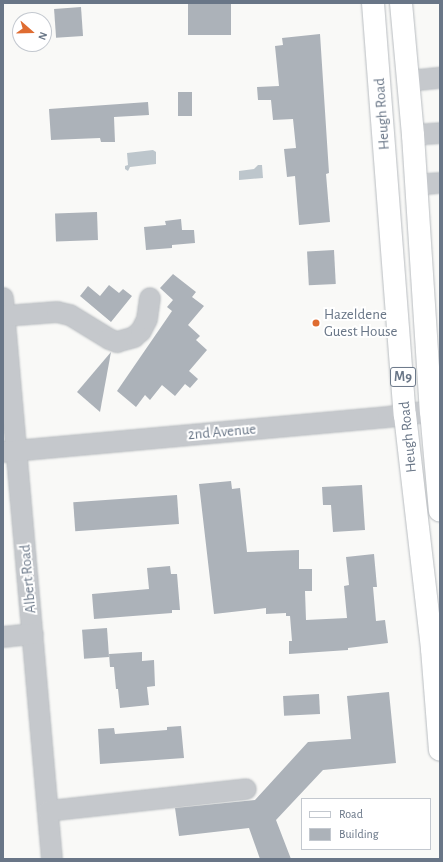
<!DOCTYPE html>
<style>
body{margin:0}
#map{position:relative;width:443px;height:862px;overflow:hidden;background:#f9f9f7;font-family:"Alegreya Sans",sans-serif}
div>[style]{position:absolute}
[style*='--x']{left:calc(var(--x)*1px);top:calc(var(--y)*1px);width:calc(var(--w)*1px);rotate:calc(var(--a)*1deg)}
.water>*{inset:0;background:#bdc6cc}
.building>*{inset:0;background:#acb2b9;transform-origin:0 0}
.roads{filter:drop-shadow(0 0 1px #b8bcc0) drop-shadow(0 0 1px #b8bcc0)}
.minor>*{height:20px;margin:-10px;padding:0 10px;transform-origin:10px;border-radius:10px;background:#c5c8cc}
.major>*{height:22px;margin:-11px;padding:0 11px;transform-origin:11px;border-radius:11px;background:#fff}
.dots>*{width:11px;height:11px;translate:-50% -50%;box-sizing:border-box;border:2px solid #fff;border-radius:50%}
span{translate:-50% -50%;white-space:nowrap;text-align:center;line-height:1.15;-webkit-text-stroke:4px #fff;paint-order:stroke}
.shield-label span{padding:1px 3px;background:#fff;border:1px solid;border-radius:3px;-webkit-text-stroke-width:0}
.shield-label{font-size:14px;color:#697687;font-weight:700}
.street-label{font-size:15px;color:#697687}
.poi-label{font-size:15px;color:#697687}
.left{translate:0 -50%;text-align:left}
.frame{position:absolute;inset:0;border:4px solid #697687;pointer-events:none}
.legend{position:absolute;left:301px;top:798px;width:130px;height:52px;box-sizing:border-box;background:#fff;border:1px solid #c3c8cf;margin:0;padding:5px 7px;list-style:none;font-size:12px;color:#697687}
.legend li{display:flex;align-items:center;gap:8px;height:20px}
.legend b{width:20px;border:1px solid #c3c8cf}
.north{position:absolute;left:12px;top:12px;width:40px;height:40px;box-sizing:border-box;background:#fff;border:1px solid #c3c8cf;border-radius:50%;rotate:110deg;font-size:11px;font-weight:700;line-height:16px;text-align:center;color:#697687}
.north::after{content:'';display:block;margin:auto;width:14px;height:18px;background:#df6c31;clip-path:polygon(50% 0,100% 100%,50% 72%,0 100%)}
</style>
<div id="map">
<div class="water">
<i style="clip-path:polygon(153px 150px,156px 152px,156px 164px,130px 167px,128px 171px,125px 169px,125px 166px,128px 165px,127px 153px)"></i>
<i style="clip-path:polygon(258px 165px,262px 165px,263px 178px,239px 180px,239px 171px,254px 169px)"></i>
</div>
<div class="building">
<i style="left:188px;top:3px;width:43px;height:32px"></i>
<i style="left:81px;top:7px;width:29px;height:27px;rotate:86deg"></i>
<i style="clip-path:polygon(320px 34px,329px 173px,326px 174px,330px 222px,299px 225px,295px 176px,287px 177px,284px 149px,296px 148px,293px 119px,273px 120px,271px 100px,258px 100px,257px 87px,279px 86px,275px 46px,283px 45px,282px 38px)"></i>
<i style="left:178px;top:92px;width:14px;height:24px"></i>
<i style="clip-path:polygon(148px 102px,149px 115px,114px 117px,115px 142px,101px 142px,100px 138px,51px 140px,49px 109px)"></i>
<i style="left:97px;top:212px;width:28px;height:42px;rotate:88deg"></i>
<i style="clip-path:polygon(181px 219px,182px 230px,194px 230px,195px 243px,172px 245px,172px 248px,146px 250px,144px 227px,166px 225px,165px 221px)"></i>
<i style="left:334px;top:250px;width:34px;height:27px;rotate:87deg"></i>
<i style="clip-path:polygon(173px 274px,196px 292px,192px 297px,204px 306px,188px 325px,200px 336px,196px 340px,207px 350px,189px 371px,198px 379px,190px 388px,185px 384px,175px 396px,162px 385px,150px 400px,145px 395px,136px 407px,117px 391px,172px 311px,167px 307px,173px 300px,160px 288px)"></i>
<i style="clip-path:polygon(109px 285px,119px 293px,123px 289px,132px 296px,111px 322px,80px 296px,88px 286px,100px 296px)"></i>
<i style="clip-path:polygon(111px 352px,100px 412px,77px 392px)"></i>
<i style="clip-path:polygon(231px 481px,232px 489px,240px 488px,247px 552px,299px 550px,299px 569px,312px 569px,312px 591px,305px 591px,306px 620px,347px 618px,344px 586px,349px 585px,346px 557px,374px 554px,377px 587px,373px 587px,376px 621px,385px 620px,388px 643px,348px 648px,348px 650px,289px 654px,289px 641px,292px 641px,290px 616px,286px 616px,286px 613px,266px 614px,266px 608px,214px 614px,199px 484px)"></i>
<i style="clip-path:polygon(362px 485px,365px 530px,333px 532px,331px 505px,323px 505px,322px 487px)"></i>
<i style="left:177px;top:495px;width:29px;height:104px;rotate:86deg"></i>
<i style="clip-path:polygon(170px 566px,171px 574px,177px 574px,180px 610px,172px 610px,172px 613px,94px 619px,92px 594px,149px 589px,147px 568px)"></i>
<i style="left:107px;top:628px;width:29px;height:25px;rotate:86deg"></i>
<i style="clip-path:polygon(142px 652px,142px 661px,154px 660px,155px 686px,147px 687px,149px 705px,120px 708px,118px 689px,116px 689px,114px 667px,110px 667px,109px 654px)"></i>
<i style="clip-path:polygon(389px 692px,396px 763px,323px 770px,276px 820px,291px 859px,260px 859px,249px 828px,179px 836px,175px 808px,255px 800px,308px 742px,351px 739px,347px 696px)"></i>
<i style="left:319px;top:694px;width:20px;height:36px;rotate:87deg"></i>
<i style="clip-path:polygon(181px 726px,184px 758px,100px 764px,98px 729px,114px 728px,115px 734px,167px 730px,167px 727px)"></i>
</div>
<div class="roads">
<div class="minor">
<i style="--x:409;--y:81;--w:31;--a:-6"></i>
<i style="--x:413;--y:135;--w:27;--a:-4"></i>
<i style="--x:416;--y:185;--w:24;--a:-5"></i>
<i style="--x:3;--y:298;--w:563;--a:85.01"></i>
<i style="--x:5;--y:316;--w:52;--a:-4.4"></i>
<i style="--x:57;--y:312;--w:13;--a:13"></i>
<i style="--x:70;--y:315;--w:46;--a:31.6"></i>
<i style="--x:109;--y:339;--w:9;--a:21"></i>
<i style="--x:117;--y:342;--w:18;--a:-16"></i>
<i style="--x:134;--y:337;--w:9;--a:-41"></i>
<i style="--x:141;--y:331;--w:13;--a:-63"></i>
<i style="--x:147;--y:319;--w:21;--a:-82"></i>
<i style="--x:3;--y:452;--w:387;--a:-5.2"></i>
<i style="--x:388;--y:417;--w:52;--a:-7.7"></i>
<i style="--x:3;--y:637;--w:30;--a:-6"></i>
<i style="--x:48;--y:811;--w:199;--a:-6.3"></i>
</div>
<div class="major">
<i style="--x:373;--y:3;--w:413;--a:85.6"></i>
<i style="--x:405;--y:415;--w:236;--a:83.4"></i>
<i style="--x:432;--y:649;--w:101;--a:85.5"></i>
<i style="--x:401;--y:3;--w:133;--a:84.8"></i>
<i style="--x:413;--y:135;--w:277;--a:86.3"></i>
<i style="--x:431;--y:411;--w:100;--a:84.9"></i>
</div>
</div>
<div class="dots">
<i style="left:316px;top:323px;background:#df6c31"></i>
</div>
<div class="shield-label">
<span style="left:403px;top:377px">M9</span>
</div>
<div class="street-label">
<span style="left:382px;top:114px;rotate:-94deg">Heugh Road</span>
<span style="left:222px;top:432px;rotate:-5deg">2nd Avenue</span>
<span style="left:408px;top:437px;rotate:-96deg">Heugh Road</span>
<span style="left:28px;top:579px;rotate:-95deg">Albert Road</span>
</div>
<div class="poi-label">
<span class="left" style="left:324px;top:323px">Hazeldene<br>Guest House</span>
</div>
<div class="frame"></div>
<ul class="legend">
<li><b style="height:5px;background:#fff"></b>Road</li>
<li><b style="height:11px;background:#acb2b9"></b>Building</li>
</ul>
<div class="north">N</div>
</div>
